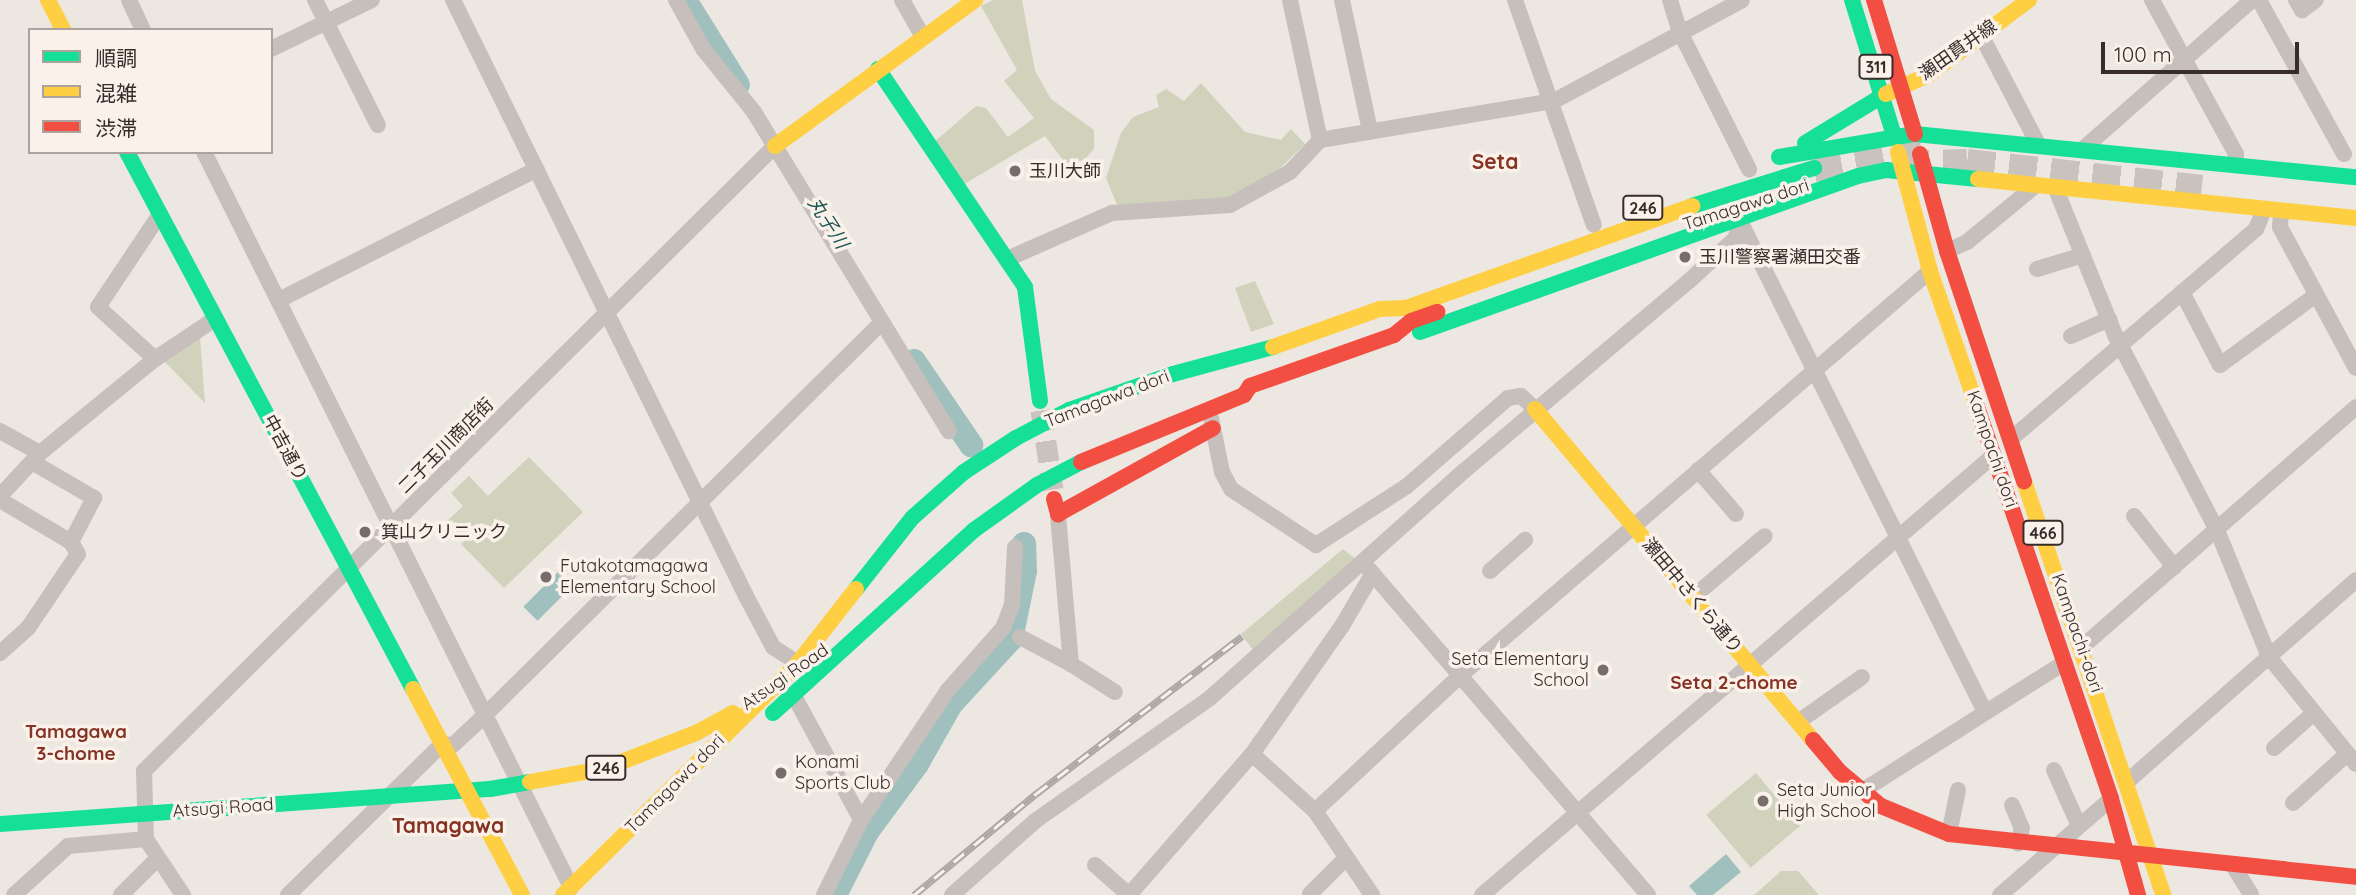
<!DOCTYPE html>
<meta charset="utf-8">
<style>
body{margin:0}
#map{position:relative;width:2356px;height:895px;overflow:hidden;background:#ede7e2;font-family:Quicksand,"Noto Sans JP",sans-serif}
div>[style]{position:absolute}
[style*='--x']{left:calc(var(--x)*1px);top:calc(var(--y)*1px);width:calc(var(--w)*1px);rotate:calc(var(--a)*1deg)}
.green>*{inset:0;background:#d0d2bc;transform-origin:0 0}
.water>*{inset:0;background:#9fc0bd;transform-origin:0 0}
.river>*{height:24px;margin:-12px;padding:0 12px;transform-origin:12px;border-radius:12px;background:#9fc0bd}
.secondary-tunnel>*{height:21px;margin-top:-10.5px;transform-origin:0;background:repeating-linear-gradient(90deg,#c9c2bd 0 21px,transparent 0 31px)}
.highway-tunnel>*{height:28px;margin-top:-14px;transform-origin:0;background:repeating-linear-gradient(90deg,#c9c2bd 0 28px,transparent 0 42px)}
.street>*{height:16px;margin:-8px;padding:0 8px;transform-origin:8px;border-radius:8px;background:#c6bfbb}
.fast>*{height:16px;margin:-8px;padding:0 8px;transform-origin:8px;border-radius:8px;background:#16e098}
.slow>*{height:16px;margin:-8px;padding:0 8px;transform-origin:8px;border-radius:8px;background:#ffcf43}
.jam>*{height:16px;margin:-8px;padding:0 8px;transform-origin:8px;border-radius:8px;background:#f24e42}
.rail>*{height:7px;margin-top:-3.5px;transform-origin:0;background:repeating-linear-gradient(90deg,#faf1ea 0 13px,#aea8a5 0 26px);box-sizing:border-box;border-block:2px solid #aea8a5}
.dots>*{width:19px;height:19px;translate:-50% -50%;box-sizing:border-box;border:4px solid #faf1ea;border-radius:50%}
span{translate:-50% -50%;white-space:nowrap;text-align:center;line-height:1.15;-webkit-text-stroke:7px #faf1ea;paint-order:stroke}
.shield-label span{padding:2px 5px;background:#faf1ea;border:2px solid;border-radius:5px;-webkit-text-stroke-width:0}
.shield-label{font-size:16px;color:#372c29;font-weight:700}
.street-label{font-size:18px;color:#372c29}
.poi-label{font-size:18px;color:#372c29}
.left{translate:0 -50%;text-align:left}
.right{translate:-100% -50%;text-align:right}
.water-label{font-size:19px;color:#1f5958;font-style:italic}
.neighbourhood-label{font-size:19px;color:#853323;font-weight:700}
.quarter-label{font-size:21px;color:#853323;font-weight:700}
.legend{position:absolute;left:28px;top:28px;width:245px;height:126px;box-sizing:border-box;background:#faf1ea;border:2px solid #aca29d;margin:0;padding:9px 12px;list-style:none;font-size:21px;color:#372c29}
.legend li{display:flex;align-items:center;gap:14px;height:35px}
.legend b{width:35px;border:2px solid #aca29d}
.scale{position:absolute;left:2101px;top:42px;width:198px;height:32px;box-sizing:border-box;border:4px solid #372c29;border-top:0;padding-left:9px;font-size:21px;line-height:24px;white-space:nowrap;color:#372c29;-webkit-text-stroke:5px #faf1ea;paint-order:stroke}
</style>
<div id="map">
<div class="green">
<i style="clip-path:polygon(993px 0,1022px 0,1035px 71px,1051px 99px,1094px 130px,1094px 149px,1084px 160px,1065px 163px,1045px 136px,961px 186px,933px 143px,976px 106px,986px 108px,1008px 137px,1034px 118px,1004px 81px,1017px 70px,981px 6px)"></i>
<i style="clip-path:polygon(1201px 83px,1245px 132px,1281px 140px,1291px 129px,1305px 144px,1271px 177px,1230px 198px,1117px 205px,1106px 178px,1121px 133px,1133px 117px,1159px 107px,1156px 95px,1166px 89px,1184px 101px)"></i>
<i style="clip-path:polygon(1255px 281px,1274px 324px,1251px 332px,1235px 288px)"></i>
<i style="clip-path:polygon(200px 337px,205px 403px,163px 360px)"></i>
<i style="clip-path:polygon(529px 457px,583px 512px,504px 588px,461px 544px,465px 540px,447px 521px,463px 506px,451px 493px,469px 476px,488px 496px)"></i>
<i style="clip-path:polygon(1343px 549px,1357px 560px,1253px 650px,1241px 634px)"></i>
<i style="left:1756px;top:773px;width:69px;height:65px;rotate:50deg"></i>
<i style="clip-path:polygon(1781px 871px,1798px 871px,1819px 895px,1754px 895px)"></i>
</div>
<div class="water">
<i style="left:558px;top:572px;width:20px;height:49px;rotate:45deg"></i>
<i style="clip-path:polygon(1726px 854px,1741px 872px,1713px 895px,1697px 895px,1689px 886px)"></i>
</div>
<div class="river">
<i style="--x:685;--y:0;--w:100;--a:58.1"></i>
<i style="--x:914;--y:361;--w:102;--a:55.8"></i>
<i style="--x:835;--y:895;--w:71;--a:-63.1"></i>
<i style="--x:867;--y:832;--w:84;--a:-53.7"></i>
<i style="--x:917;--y:764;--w:69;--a:-60.5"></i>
<i style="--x:951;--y:704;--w:88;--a:-47.3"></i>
<i style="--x:1011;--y:639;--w:69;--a:-78.4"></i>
<i style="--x:1025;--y:571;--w:27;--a:-92"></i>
</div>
<div class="secondary-tunnel">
<i style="--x:1041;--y:410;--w:80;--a:81.4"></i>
</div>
<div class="highway-tunnel">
<i style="--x:1901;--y:165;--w:66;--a:-1.7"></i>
<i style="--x:1967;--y:163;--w:236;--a:6.3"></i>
<i style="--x:1814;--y:168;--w:109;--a:-9.5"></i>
</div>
<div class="street">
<i style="--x:129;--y:0;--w:33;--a:65"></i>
<i style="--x:315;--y:0;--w:140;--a:63.3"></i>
<i style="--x:453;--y:0;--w:664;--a:63.82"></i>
<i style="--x:746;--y:596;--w:58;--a:62.1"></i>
<i style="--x:773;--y:647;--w:30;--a:33"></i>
<i style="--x:676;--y:0;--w:57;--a:60.8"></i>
<i style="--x:704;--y:50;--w:80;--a:51.1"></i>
<i style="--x:754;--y:112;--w:374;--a:58.6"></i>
<i style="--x:902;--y:0;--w:43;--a:60.4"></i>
<i style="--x:1290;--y:0;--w:143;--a:77.9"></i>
<i style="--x:1342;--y:0;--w:134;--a:77.9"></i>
<i style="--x:1515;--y:0;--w:238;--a:70.7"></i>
<i style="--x:1670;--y:0;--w:31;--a:73"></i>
<i style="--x:1679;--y:30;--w:156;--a:63.3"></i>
<i style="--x:2152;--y:0;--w:175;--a:61.4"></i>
<i style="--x:2236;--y:154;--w:11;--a:95"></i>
<i style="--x:2259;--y:0;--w:176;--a:61.1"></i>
<i style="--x:2296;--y:0;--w:12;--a:59"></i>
<i style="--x:2302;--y:10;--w:17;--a:-36"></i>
<i style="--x:1981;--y:35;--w:123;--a:62.4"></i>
<i style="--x:271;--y:49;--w:112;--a:-25.9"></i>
<i style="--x:2083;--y:149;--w:225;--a:-41.4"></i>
<i style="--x:204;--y:152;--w:822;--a:63.47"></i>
<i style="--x:2055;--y:187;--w:160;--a:67.9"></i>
<i style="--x:2115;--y:335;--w:220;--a:62.4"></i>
<i style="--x:2217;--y:530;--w:137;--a:67.7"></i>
<i style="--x:2269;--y:657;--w:138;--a:50.9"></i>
<i style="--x:2281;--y:212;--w:15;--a:94"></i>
<i style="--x:2280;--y:227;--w:160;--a:61.7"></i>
<i style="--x:1739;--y:219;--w:549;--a:63.48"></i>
<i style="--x:1947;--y:251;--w:22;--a:-24"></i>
<i style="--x:1967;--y:242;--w:88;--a:-39.5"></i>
<i style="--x:1007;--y:259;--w:115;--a:-23.7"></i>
<i style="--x:1112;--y:213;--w:118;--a:-3.9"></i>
<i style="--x:1230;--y:205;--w:68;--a:-28.8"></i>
<i style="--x:1290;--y:172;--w:44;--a:-46.8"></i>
<i style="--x:1320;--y:140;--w:237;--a:-9.5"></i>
<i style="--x:1554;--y:101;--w:213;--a:-28.2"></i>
<i style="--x:2037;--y:269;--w:48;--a:-16.9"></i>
<i style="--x:2182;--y:292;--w:82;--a:62.5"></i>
<i style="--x:2220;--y:365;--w:119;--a:-36.1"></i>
<i style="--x:279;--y:300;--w:289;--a:-26.9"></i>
<i style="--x:2071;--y:336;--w:42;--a:-24.1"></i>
<i style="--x:155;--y:359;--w:77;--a:-137.6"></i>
<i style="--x:98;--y:307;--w:112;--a:-56.3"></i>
<i style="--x:1211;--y:418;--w:55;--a:78.5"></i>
<i style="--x:1222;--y:472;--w:19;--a:62"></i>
<i style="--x:1231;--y:489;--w:102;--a:33.4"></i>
<i style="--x:1316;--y:545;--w:108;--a:-33"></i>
<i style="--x:1407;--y:486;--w:134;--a:-41.1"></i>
<i style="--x:1508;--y:398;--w:13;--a:-9"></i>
<i style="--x:1521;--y:396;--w:19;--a:43"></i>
<i style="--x:0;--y:431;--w:46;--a:28.8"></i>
<i style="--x:2011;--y:439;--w:323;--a:-40.6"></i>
<i style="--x:2256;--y:229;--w:21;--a:-67"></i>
<i style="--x:32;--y:462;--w:72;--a:30.1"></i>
<i style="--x:94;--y:498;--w:50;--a:117.6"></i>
<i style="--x:1698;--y:470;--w:58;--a:49.2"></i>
<i style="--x:0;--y:496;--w:59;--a:-47.1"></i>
<i style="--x:40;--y:453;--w:149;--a:-39.3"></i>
<i style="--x:155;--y:359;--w:73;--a:-33.9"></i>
<i style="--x:0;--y:500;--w:82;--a:30.6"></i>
<i style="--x:71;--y:542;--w:14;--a:60"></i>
<i style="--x:78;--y:554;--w:89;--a:124"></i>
<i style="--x:28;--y:628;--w:38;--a:138"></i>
<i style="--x:2134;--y:516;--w:65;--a:51.9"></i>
<i style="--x:1367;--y:567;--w:432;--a:49.4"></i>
<i style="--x:1490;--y:571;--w:47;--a:-41.5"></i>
<i style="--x:1693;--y:597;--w:94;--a:-40.3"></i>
<i style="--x:1020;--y:637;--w:58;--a:27.9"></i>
<i style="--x:1071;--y:664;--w:151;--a:-95"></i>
<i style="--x:2082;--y:647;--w:364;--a:-41.2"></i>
<i style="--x:1071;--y:664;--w:52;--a:32.5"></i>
<i style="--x:793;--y:694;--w:143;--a:61.6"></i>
<i style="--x:1798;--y:722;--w:78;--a:-35.1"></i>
<i style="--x:2274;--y:748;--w:53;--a:-41.2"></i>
<i style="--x:1252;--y:754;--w:85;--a:42.1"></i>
<i style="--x:1315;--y:811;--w:102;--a:55.8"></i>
<i style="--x:2054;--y:770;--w:61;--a:65.9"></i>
<i style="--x:2128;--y:781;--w:304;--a:-41.4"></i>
<i style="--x:1862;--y:791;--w:239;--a:-32.4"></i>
<i style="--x:2293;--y:803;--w:73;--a:-42.2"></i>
<i style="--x:2012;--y:805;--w:25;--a:67"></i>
<i style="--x:2022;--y:828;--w:16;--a:105"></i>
<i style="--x:1315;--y:811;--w:200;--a:-43"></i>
<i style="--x:1461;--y:675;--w:619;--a:-40.74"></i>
<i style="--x:1949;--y:834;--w:45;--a:-78.4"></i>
<i style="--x:2232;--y:864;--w:36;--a:58"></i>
<i style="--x:1095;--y:865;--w:45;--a:41.4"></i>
<i style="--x:1129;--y:895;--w:187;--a:-48.9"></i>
<i style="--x:1252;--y:754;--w:156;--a:-54.9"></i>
<i style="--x:1342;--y:626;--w:61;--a:-59.7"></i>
<i style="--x:1310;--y:894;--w:51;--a:-45"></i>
<i style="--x:14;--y:895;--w:73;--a:-42.2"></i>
<i style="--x:68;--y:846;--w:78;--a:-5.1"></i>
<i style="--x:121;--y:895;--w:52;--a:-45"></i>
<i style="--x:183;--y:895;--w:67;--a:-123.5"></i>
<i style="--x:146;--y:839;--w:68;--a:-91.7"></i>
<i style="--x:144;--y:771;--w:888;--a:-44.73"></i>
<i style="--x:288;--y:895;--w:216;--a:-44.4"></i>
<i style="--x:442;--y:744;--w:11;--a:5"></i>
<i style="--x:453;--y:745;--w:35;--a:-43"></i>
<i style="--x:479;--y:721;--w:567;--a:-44.71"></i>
<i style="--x:824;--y:895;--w:84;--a:-63.7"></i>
<i style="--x:861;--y:820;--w:156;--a:-56.2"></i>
<i style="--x:948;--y:690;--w:83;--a:-48.4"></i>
<i style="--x:1003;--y:628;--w:25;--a:-69"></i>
<i style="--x:1012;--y:605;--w:58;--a:-87"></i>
<i style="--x:952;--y:895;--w:111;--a:-41.7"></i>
<i style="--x:1035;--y:821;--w:214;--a:-35.1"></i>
<i style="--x:1210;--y:698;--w:341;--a:-41.8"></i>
<i style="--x:1464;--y:471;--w:294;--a:-40.2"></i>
<i style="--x:1689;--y:281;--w:64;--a:-42.5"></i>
<i style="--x:1736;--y:238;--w:19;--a:-81"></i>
<i style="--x:1482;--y:895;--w:675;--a:-40.67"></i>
<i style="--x:2000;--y:895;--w:147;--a:-40.9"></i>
</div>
<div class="fast">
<i style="--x:1852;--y:0;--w:142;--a:72.8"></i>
<i style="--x:878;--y:69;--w:263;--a:56"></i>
<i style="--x:1025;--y:287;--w:115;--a:82.5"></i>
<i style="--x:1805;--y:143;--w:92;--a:-31.3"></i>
<i style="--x:127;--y:152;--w:608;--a:61.96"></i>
<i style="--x:1779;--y:157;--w:138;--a:-9.6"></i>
<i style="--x:1915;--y:134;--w:443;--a:5.6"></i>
<i style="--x:1692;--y:206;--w:128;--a:-17.3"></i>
<i style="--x:1420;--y:332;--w:465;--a:-19.6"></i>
<i style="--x:1858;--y:176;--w:29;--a:-12"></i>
<i style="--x:1886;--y:170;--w:92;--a:5.6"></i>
<i style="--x:856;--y:589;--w:90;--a:-51.7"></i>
<i style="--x:912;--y:518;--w:69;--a:-41.5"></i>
<i style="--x:964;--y:472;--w:62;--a:-33.2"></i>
<i style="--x:1016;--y:438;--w:60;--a:-27.8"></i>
<i style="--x:1069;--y:410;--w:110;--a:-19.1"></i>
<i style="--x:1173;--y:374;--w:104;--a:-15.1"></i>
<i style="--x:773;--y:713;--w:272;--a:-42.3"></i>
<i style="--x:974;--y:530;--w:77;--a:-35.5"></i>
<i style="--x:1037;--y:485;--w:50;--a:-27.6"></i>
<i style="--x:0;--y:824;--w:491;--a:-4.1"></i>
<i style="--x:490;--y:789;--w:41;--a:-9.9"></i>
</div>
<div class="slow">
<i style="--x:48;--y:0;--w:34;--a:63"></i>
<i style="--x:1886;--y:94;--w:46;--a:-24.3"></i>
<i style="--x:1928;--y:75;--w:126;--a:-36.6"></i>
<i style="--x:775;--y:146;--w:248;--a:-36.1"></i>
<i style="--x:1898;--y:152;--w:123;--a:74.9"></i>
<i style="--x:1930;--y:271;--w:141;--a:70.9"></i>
<i style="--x:1978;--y:179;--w:380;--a:5.9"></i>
<i style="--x:1273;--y:347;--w:114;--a:-19.6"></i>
<i style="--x:1380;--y:309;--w:26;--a:-2"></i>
<i style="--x:1406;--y:308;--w:304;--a:-19.6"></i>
<i style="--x:1535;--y:409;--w:432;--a:50"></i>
<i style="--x:2024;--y:481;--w:437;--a:71.4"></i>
<i style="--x:413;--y:689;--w:233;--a:62.1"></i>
<i style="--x:530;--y:782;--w:77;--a:-10.4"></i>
<i style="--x:606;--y:768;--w:97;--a:-21.3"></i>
<i style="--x:696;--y:733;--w:42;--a:-28.4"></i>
<i style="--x:563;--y:895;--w:330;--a:-44.6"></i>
<i style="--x:798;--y:663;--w:94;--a:-51.9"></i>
</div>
<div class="jam">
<i style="--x:1874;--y:0;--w:140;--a:73"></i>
<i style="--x:1920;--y:154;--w:101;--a:74.4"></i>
<i style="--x:1947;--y:251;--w:243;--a:71.5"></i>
<i style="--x:1976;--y:404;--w:417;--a:71.1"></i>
<i style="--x:2111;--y:799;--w:100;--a:74.3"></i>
<i style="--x:1081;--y:462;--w:176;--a:-22.3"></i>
<i style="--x:1244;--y:395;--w:11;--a:-56"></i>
<i style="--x:1250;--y:386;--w:153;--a:-19.5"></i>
<i style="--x:1394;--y:335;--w:22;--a:-39"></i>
<i style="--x:1411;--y:321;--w:28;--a:-19"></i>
<i style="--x:1054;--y:499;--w:16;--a:75"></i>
<i style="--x:1058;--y:514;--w:177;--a:-29"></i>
<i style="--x:1813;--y:740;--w:42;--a:49.8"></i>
<i style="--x:1840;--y:772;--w:53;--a:39.7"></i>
<i style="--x:1881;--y:806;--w:74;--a:22.4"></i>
<i style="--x:1949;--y:834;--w:409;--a:6"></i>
</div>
<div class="rail">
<i style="--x:914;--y:895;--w:160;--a:-39.7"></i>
<i style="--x:1037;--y:793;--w:258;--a:-37.4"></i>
</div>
<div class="dots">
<i style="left:1015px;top:171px;background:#776d6a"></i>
<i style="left:1685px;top:257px;background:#776d6a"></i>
<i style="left:365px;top:532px;background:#776d6a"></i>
<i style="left:546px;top:577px;background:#776d6a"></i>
<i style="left:1603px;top:670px;background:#776d6a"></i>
<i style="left:781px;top:773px;background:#776d6a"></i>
<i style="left:1763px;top:801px;background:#776d6a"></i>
</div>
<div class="shield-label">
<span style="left:1876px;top:67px">311</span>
<span style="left:1643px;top:208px">246</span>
<span style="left:2043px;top:533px">466</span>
<span style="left:606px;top:768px">246</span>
</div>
<div class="street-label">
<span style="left:1958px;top:50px;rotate:-35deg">瀬田貫井線</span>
<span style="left:1746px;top:205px;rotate:-18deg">Tamagawa dori</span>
<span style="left:1107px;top:399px;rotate:-21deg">Tamagawa dori</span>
<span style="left:446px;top:446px;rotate:-45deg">二子玉川商店街</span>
<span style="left:285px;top:448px;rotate:62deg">中吉通り</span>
<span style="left:1992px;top:449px;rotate:71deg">Kampachi dori</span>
<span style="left:1692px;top:596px;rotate:50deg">瀬田中さくら通り</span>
<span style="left:2077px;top:633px;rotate:71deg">Kampachi-dori</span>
<span style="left:785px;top:677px;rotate:-35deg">Atsugi Road</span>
<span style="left:675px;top:784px;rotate:-45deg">Tamagawa dori</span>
<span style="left:223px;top:808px;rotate:-4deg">Atsugi Road</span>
</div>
<div class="poi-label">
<span class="left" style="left:1029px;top:171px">玉川大師</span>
<span class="left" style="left:1699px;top:257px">玉川警察署瀬田交番</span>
<span class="left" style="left:381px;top:532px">箕山クリニック</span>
<span class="left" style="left:560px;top:577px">Futakotamagawa<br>Elementary School</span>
<span class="right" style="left:1589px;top:670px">Seta Elementary<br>School</span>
<span class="left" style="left:795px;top:773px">Konami<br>Sports Club</span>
<span class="left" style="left:1777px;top:801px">Seta Junior<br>High School</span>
</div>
<div class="water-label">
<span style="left:828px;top:223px;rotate:57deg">丸子川</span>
</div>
<div class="neighbourhood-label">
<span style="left:1734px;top:683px">Seta 2-chome</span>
<span style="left:76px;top:743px">Tamagawa<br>3-chome</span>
</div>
<div class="quarter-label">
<span style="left:1495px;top:161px">Seta</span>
<span style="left:448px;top:825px">Tamagawa</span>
</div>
<ul class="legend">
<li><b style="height:9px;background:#16e098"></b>順調</li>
<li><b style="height:9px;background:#ffcf43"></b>混雑</li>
<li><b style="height:9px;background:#f24e42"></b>渋滞</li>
</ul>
<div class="scale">100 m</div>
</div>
